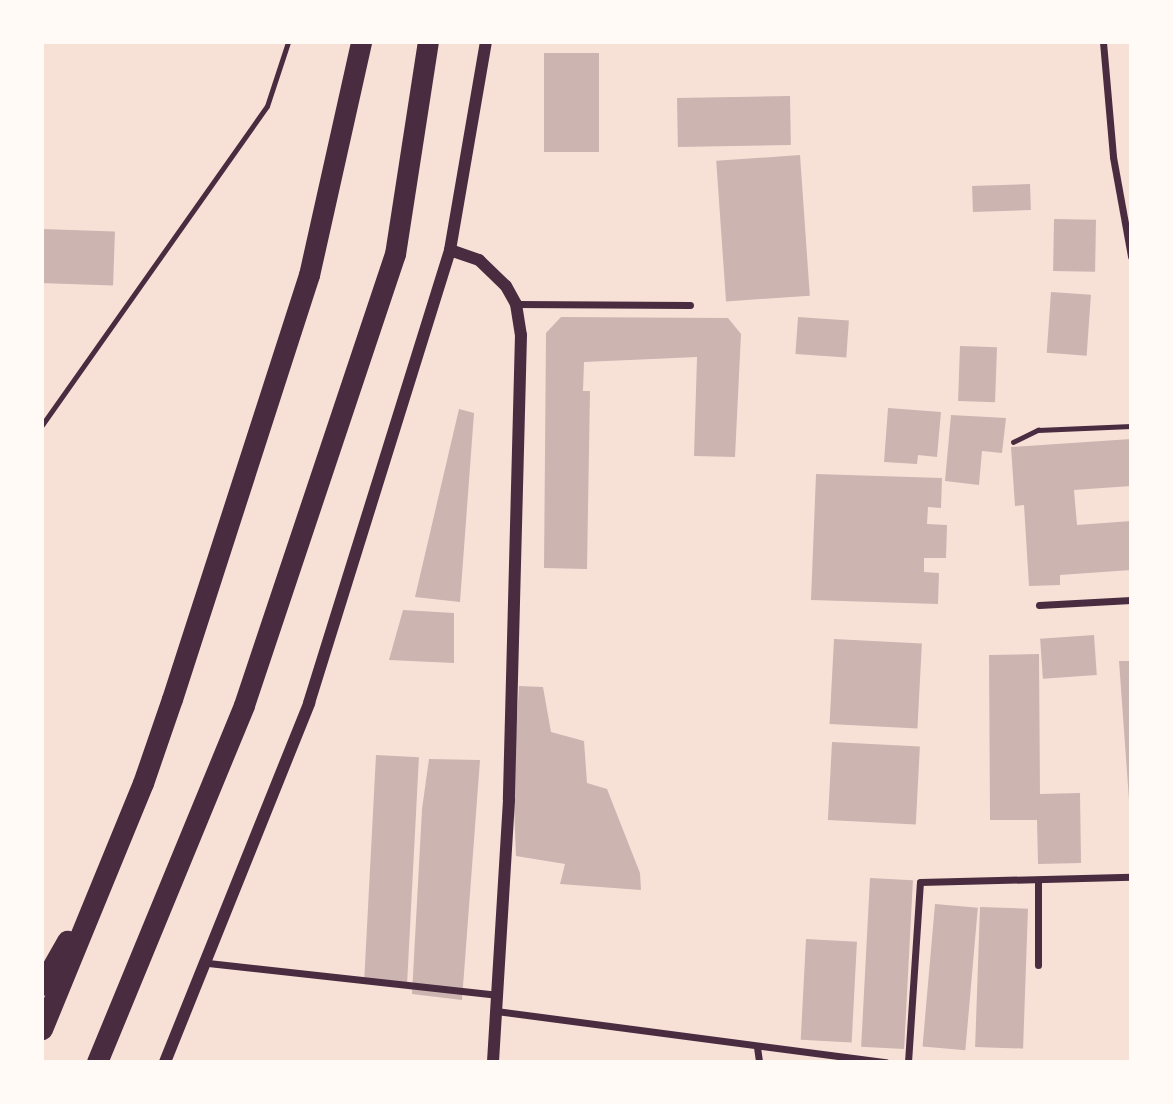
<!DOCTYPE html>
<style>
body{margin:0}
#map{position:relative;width:1173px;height:1104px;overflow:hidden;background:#f7e1d7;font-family:Overpass,sans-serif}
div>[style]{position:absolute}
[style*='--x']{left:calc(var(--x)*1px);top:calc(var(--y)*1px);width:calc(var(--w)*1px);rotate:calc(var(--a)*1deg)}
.building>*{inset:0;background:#ccb4b1;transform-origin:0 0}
.path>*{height:4.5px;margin:-2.25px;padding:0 2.25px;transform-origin:2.25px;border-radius:2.25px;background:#4a2c40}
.service>*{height:5px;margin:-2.5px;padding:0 2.5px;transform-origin:2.5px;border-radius:2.5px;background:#4a2c40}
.minor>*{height:7px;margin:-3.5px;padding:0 3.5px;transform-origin:3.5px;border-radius:3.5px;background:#4a2c40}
.tertiary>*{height:12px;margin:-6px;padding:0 6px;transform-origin:6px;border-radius:6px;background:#4a2c40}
.motorway>*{height:21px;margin:-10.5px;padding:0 10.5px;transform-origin:10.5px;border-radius:10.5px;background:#4a2c40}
span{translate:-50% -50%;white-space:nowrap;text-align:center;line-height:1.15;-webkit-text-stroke:6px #fffaf5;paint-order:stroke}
.frame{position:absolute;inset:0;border:44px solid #fffaf5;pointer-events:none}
</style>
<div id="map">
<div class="building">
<i style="left:544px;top:53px;width:55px;height:99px"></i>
<i style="left:790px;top:96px;width:49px;height:113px;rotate:89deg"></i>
<i style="left:800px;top:155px;width:141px;height:84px;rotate:86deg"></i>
<i style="left:1030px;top:184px;width:26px;height:58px;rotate:88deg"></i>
<i style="left:1054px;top:219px;width:42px;height:52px;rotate:1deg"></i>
<i style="left:42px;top:229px;width:73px;height:54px;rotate:2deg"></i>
<i style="left:1051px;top:292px;width:40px;height:61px;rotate:4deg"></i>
<i style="clip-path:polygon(561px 317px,728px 318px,741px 334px,735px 457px,694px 456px,697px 357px,584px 362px,583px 391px,590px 391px,587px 569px,544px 568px,546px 333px)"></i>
<i style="left:798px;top:317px;width:51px;height:37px;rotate:4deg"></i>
<i style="left:960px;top:346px;width:37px;height:55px;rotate:2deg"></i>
<i style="clip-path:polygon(888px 408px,941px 412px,937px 457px,918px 455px,917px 464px,884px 462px)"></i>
<i style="clip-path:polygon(459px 409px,474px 413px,460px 602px,415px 597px)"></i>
<i style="clip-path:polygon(951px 415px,1006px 418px,1002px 453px,982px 451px,979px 485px,945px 481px)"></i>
<i style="clip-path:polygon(1131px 439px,1131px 486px,1074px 490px,1077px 525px,1131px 521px,1131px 570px,1060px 575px,1060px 585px,1029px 586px,1024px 505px,1015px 506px,1011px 447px)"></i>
<i style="clip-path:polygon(816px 474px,942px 478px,941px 508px,928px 507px,927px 524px,947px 525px,946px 558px,924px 558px,924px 572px,939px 573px,938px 604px,811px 600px)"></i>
<i style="clip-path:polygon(403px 610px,454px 613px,454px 663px,389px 660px)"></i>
<i style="left:1094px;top:635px;width:40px;height:54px;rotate:86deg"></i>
<i style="left:834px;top:639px;width:88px;height:85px;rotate:3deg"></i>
<i style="clip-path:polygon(1039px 654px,1040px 794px,1080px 793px,1081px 863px,1038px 864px,1037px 820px,990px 820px,989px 655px)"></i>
<i style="clip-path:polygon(1119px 661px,1131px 661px,1131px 800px,1129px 800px)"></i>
<i style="clip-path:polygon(519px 686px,543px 687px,551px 732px,584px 741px,587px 783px,607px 789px,640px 873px,641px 890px,560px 884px,565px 864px,516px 856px,513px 782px)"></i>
<i style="left:832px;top:742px;width:88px;height:78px;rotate:3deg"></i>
<i style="left:376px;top:755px;width:43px;height:226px;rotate:3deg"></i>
<i style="clip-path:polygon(429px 759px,480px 760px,462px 1000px,412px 994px,422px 809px)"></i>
<i style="left:870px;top:878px;width:43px;height:169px;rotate:3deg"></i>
<i style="left:935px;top:904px;width:43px;height:143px;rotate:5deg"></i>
<i style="left:980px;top:907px;width:48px;height:140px;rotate:2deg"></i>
<i style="left:806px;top:939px;width:51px;height:101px;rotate:3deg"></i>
</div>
<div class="path">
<i style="--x:1013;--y:442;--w:28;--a:-26"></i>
<i style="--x:1038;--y:430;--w:93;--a:-2.5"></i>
</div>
<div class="service">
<i style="--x:42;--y:425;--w:390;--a:-54.8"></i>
<i style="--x:267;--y:106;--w:67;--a:-71.8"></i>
</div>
<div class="minor">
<i style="--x:1103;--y:42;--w:115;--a:85"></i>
<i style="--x:1113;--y:157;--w:101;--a:79.7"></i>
<i style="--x:516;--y:304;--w:174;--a:0.3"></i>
<i style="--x:1039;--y:605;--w:92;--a:-3.1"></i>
<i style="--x:208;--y:963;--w:290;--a:6.3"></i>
<i style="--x:1038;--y:965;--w:83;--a:-90"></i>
<i style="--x:496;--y:1011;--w:393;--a:7.5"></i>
<i style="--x:757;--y:1047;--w:15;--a:82"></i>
<i style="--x:908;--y:1062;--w:180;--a:-86.2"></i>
<i style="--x:920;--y:882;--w:211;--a:-1.4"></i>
</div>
<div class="tertiary">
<i style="--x:450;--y:250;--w:31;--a:19"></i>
<i style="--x:479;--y:260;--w:37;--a:44"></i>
<i style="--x:506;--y:286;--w:21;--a:61"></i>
<i style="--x:516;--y:304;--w:31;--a:81"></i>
<i style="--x:521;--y:335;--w:465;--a:91.5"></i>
<i style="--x:509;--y:800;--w:262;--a:93.5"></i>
<i style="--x:165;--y:1062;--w:387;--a:-68.1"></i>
<i style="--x:309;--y:703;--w:474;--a:-72.7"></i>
<i style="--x:450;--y:250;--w:211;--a:-80.2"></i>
</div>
<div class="motorway">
<i style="--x:42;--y:985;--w:51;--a:-60.4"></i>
<i style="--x:42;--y:1029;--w:266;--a:-67.7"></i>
<i style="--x:143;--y:783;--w:89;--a:-71"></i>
<i style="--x:172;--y:699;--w:446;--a:-72.1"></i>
<i style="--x:309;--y:275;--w:239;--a:-77.4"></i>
<i style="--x:97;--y:1062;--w:386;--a:-67.6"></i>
<i style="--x:244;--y:705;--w:476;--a:-71.5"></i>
<i style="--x:395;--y:254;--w:215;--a:-81.2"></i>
</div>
<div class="frame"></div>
</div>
